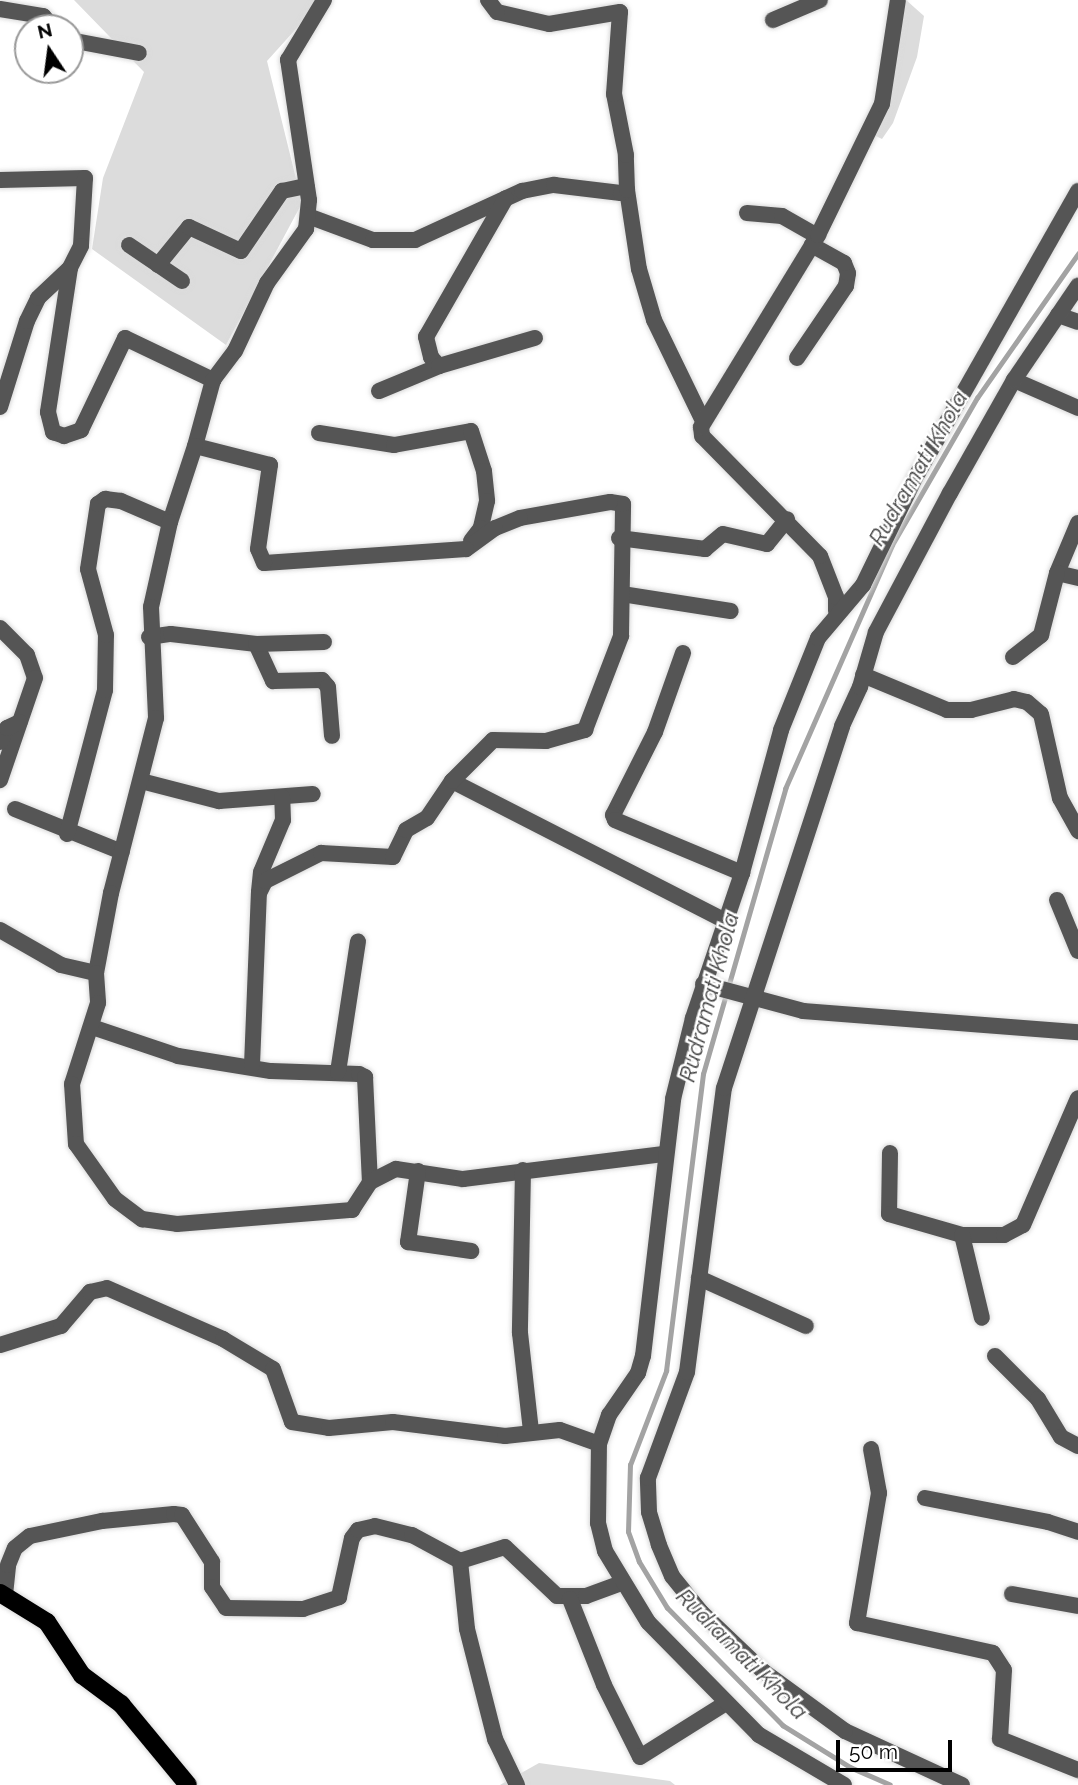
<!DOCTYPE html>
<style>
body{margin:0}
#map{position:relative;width:1078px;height:1785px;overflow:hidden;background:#fff;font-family:Raleway,sans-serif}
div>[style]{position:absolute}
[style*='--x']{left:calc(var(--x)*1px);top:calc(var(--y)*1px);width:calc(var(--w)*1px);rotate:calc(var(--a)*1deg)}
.green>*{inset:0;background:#dcdcdc}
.stream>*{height:4.5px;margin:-2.25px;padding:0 2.25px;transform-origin:2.25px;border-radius:2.25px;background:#a3a3a3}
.roads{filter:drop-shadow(0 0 2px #dbdbdb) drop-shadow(0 0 2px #dbdbdb)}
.minor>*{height:16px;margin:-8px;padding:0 8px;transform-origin:8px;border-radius:8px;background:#555}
.major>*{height:18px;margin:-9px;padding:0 9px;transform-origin:9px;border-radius:9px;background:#000}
span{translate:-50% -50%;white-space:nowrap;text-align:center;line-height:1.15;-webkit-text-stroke:5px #fff;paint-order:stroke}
.water-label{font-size:23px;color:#444;font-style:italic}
.north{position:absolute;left:14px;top:14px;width:70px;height:70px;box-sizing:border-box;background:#fff;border:2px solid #999;border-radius:50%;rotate:347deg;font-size:19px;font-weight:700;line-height:28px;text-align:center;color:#000}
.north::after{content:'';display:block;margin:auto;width:24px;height:32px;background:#000;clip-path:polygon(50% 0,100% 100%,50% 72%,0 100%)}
.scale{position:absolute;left:836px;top:1740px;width:116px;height:32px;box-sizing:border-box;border:4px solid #000;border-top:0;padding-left:9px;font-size:21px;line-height:24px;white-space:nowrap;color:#000;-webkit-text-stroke:5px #fff;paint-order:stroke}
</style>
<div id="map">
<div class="green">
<i style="clip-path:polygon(74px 0,322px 0,267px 61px,302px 203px,226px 345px,92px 249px,103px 178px,144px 72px)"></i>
<i style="clip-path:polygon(906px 0,924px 16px,917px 57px,893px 123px,882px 139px,872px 134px,885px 117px)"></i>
<i style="clip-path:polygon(539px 1763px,670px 1781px,675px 1785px,500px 1785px)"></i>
</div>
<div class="stream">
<i style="--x:890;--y:1785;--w:43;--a:-156.4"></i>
<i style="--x:851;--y:1768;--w:80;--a:-148.3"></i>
<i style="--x:783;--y:1726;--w:165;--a:-134.5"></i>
<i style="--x:667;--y:1608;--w:54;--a:-121.3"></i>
<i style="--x:639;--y:1562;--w:32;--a:-110"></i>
<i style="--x:628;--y:1532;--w:67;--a:-88.3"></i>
<i style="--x:630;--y:1465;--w:101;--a:-69"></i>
<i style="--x:666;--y:1371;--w:299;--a:-82.9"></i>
<i style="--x:703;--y:1074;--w:297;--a:-73.9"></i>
<i style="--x:785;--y:789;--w:266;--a:-66.3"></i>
<i style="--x:892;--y:545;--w:170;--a:-60"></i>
<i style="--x:977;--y:398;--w:176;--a:-55"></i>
</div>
<div class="roads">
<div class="minor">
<i style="--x:0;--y:9;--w:44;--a:9.2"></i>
<i style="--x:43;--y:16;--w:16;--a:47"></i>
<i style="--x:773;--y:20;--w:51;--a:-23.1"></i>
<i style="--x:70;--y:40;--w:70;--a:10.7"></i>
<i style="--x:0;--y:180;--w:85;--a:-1.3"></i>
<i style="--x:85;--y:178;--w:68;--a:93.4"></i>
<i style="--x:81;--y:246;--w:25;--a:117"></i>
<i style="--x:70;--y:268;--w:146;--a:98.7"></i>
<i style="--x:48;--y:412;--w:21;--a:76"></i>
<i style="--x:53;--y:432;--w:12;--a:20"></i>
<i style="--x:64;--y:436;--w:18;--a:-19"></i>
<i style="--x:81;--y:430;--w:102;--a:-64.4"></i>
<i style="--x:125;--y:338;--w:98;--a:25.5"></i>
<i style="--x:627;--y:190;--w:80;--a:81.4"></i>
<i style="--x:639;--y:269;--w:53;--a:73.6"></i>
<i style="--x:654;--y:320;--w:110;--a:64.1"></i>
<i style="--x:747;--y:213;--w:35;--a:5"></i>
<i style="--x:782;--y:216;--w:40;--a:29.7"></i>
<i style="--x:308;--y:216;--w:69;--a:20.3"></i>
<i style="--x:373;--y:240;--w:42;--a:0"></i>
<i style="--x:415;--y:240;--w:118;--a:-24.6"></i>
<i style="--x:522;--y:191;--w:33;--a:-11"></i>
<i style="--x:554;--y:185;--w:67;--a:6.8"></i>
<i style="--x:621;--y:193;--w:7;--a:-27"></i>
<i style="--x:627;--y:190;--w:35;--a:-92"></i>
<i style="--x:626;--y:155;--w:62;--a:-101.1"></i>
<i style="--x:614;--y:94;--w:82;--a:-85.8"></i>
<i style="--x:620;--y:12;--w:72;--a:170.4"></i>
<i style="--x:549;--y:24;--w:53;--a:-167"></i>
<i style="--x:497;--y:12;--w:15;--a:-127"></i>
<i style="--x:129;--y:245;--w:64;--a:34.2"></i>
<i style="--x:158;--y:265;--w:49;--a:-50.8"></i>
<i style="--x:189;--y:227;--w:57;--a:24.8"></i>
<i style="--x:241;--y:251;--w:73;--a:-55.7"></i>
<i style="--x:282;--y:191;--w:25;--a:-12"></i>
<i style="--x:1058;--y:315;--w:21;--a:19"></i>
<i style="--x:797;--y:358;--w:87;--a:-55.8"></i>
<i style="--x:846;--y:286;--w:13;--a:-81"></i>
<i style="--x:848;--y:273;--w:11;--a:-112"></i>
<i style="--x:844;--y:263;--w:37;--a:-151"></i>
<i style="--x:439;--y:366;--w:12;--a:-132"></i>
<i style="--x:431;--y:357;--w:21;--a:-104"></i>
<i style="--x:426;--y:337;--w:160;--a:-60.1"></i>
<i style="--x:1014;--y:380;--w:70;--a:23.6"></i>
<i style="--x:379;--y:391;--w:65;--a:-22.6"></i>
<i style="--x:439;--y:366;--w:100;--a:-16.3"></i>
<i style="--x:0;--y:407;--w:90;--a:-72.6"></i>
<i style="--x:27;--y:321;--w:25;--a:-64"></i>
<i style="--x:38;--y:298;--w:44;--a:-43.2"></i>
<i style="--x:319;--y:433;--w:76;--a:9.1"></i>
<i style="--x:394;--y:445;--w:78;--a:-10.3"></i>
<i style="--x:471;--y:431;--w:42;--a:72"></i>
<i style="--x:484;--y:471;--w:30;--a:84"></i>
<i style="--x:487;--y:501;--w:28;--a:103"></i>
<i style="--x:481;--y:528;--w:16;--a:128"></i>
<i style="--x:195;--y:446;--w:68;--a:-74.7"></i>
<i style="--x:213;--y:380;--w:36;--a:-53"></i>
<i style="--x:235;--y:351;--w:75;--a:-64.8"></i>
<i style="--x:267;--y:283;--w:67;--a:-54.2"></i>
<i style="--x:306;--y:229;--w:29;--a:-84"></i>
<i style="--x:309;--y:200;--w:142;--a:-98.5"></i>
<i style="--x:288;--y:60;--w:70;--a:-59"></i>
<i style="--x:1078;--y:523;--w:54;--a:112.8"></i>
<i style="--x:1057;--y:573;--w:22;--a:13"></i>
<i style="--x:619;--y:538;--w:87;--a:7.3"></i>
<i style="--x:705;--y:549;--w:23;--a:-40"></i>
<i style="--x:723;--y:534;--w:45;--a:12.8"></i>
<i style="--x:767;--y:544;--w:32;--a:-51"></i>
<i style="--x:622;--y:594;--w:110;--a:8.9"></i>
<i style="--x:836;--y:611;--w:14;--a:-90"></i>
<i style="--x:836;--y:597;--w:44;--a:-111.3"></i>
<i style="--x:820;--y:556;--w:168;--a:-134.5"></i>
<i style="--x:702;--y:436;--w:9;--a:-96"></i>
<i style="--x:701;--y:427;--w:225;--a:-58.6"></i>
<i style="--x:818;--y:235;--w:146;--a:-64"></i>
<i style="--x:882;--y:104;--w:105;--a:-81.3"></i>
<i style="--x:0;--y:628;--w:38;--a:45"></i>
<i style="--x:27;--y:655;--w:24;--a:71"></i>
<i style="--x:35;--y:678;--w:108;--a:108.9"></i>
<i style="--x:149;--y:637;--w:22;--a:-8"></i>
<i style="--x:171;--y:634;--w:86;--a:6.7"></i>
<i style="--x:256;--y:644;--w:41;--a:65.3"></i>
<i style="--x:273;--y:681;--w:49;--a:-1.2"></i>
<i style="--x:322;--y:680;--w:9;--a:49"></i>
<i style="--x:328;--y:687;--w:49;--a:85.3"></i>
<i style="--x:256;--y:644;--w:68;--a:-1.7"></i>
<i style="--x:683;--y:653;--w:84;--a:109.5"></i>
<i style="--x:655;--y:732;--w:93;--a:116.8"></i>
<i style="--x:613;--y:815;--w:5;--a:68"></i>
<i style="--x:615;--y:820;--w:138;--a:22.7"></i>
<i style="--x:1013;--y:657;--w:36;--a:-38"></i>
<i style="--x:1041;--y:635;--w:64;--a:-75.5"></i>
<i style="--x:863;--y:675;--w:91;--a:22.6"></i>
<i style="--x:947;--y:710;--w:24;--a:0"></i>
<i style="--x:971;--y:710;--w:44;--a:-14.3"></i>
<i style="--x:1014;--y:699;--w:13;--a:13"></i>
<i style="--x:1027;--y:702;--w:18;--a:41"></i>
<i style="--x:1041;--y:714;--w:86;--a:77.3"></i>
<i style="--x:1060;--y:798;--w:38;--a:61"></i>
<i style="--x:0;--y:742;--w:16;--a:-63"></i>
<i style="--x:7;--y:728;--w:14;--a:-25"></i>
<i style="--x:141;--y:781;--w:81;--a:14.4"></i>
<i style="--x:219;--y:801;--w:94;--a:-4.3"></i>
<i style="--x:452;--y:781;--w:307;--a:27.1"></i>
<i style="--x:15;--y:809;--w:115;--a:21.9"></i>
<i style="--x:67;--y:834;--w:149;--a:-75.2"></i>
<i style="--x:105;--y:690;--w:55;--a:-89"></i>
<i style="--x:106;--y:635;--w:68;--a:-105.3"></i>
<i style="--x:88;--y:569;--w:66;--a:-81.3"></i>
<i style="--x:98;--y:504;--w:9;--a:-36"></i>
<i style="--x:105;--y:499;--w:16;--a:7"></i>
<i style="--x:121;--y:501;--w:53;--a:23.2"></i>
<i style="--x:259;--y:891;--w:19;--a:-84"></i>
<i style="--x:261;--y:872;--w:56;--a:-67.1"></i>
<i style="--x:283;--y:820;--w:23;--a:-92"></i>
<i style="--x:1057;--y:900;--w:55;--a:67.6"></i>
<i style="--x:0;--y:930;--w:70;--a:29.8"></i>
<i style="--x:61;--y:965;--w:36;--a:13"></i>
<i style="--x:703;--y:984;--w:104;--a:15.1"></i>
<i style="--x:803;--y:1011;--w:276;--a:4.4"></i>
<i style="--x:92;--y:1027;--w:91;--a:18.6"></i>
<i style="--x:178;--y:1056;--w:94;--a:9.2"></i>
<i style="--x:271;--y:1071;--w:88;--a:2"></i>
<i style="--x:359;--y:1074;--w:7;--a:27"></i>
<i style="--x:365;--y:1077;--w:105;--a:87.3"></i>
<i style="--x:252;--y:1065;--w:172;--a:-87.7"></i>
<i style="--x:259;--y:893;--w:13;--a:-63"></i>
<i style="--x:265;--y:881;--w:63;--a:-26.6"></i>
<i style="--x:321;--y:853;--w:72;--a:3.2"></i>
<i style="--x:393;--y:857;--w:30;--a:-64"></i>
<i style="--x:406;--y:830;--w:24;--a:-30"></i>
<i style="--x:427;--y:818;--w:45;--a:-56"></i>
<i style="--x:452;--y:781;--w:58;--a:-45"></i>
<i style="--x:493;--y:740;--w:53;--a:1.1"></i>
<i style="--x:546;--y:741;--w:41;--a:-15.8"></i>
<i style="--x:585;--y:730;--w:101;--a:-69"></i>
<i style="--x:621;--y:636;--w:132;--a:-89.1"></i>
<i style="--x:623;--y:504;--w:13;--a:-171"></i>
<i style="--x:610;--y:502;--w:91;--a:169.9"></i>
<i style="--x:520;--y:518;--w:27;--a:158"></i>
<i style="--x:495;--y:528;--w:36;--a:144"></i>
<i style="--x:466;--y:549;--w:202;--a:176"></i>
<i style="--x:264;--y:563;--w:15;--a:-113"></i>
<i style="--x:258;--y:549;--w:85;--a:-81.9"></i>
<i style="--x:270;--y:465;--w:77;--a:-165.8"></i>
<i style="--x:195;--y:446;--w:80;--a:108.2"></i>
<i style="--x:170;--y:522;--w:87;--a:102.6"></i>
<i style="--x:151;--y:607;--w:111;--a:87.4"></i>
<i style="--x:156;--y:718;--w:181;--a:104.4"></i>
<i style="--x:111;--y:893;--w:81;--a:100.6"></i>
<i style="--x:96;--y:973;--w:30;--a:86"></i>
<i style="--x:98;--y:1003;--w:85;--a:107.8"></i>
<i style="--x:72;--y:1084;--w:60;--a:86.2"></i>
<i style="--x:76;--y:1144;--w:67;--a:54.7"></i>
<i style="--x:115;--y:1199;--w:34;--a:37"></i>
<i style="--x:142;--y:1219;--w:35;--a:8"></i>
<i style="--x:177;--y:1224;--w:176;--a:-4.6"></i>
<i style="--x:352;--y:1210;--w:33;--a:-57"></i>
<i style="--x:370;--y:1182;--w:29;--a:-27"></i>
<i style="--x:396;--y:1169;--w:68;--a:8.5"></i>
<i style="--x:463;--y:1179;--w:204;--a:-7.1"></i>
<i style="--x:338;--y:1072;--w:132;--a:-81.3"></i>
<i style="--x:890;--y:1153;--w:61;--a:90.9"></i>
<i style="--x:889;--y:1214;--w:76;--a:16"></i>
<i style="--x:962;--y:1235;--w:42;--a:0"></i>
<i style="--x:1004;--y:1235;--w:21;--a:-28"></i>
<i style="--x:1023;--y:1225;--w:138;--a:-66.6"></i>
<i style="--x:523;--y:1170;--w:163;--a:91.1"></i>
<i style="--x:520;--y:1333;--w:99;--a:83.6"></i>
<i style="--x:418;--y:1171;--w:72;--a:98"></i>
<i style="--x:408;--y:1242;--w:64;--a:8.1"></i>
<i style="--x:962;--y:1235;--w:85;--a:76.5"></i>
<i style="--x:699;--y:1278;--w:117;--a:24.2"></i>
<i style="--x:0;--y:1345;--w:64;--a:-17.3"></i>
<i style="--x:61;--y:1326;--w:45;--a:-49.5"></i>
<i style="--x:90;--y:1292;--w:17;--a:-13"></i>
<i style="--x:107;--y:1288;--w:127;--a:23.7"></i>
<i style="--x:223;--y:1339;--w:58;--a:31"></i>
<i style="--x:273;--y:1369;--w:56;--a:70.3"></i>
<i style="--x:292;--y:1422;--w:37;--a:9"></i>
<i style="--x:329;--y:1428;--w:64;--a:-5.4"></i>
<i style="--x:393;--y:1422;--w:113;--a:7.1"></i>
<i style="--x:505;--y:1436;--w:55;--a:-6.2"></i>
<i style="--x:560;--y:1430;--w:41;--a:19.7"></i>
<i style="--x:995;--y:1356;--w:61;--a:45"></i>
<i style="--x:1038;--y:1399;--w:44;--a:58.8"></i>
<i style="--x:1061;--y:1437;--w:19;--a:28"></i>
<i style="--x:871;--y:1449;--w:45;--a:79.7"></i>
<i style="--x:879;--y:1493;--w:132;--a:99.6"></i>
<i style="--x:857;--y:1623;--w:139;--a:12.4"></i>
<i style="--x:993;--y:1653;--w:20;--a:57"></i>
<i style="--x:1004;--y:1670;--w:69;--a:93.3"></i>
<i style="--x:1000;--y:1739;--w:84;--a:21.7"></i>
<i style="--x:925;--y:1498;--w:125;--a:11"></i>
<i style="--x:1048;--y:1522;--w:32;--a:18"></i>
<i style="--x:460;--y:1561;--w:68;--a:84.1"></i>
<i style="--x:467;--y:1629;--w:114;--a:75.7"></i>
<i style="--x:495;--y:1739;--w:51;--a:64.4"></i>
<i style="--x:1012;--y:1594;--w:67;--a:10.3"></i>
<i style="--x:5;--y:1595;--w:30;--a:-84"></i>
<i style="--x:8;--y:1565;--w:18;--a:-68"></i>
<i style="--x:15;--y:1548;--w:19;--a:-39"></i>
<i style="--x:30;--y:1536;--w:74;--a:-11.8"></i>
<i style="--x:102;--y:1521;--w:72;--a:-5.6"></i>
<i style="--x:174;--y:1514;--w:8;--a:7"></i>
<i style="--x:182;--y:1515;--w:56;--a:57.4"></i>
<i style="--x:212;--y:1562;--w:25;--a:90"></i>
<i style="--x:212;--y:1587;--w:25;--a:56"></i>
<i style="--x:226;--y:1608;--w:77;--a:0.7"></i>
<i style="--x:303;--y:1609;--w:38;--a:-18"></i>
<i style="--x:339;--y:1597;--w:60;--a:-77.6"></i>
<i style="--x:352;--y:1538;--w:10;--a:-53"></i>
<i style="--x:358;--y:1530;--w:17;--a:-13"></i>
<i style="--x:375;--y:1526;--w:38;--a:14"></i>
<i style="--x:412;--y:1535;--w:55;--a:28.4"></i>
<i style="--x:460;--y:1561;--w:47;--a:-17.3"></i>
<i style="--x:505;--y:1547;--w:71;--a:43.3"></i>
<i style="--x:557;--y:1596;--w:29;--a:0"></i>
<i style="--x:586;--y:1596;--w:37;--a:-20"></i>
<i style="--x:570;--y:1599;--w:92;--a:68.4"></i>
<i style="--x:604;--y:1685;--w:80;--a:63.4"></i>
<i style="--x:640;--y:1757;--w:102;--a:-32.1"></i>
<i style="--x:844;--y:1785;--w:99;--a:-149.5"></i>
<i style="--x:759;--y:1735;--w:158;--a:-134.5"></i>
<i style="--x:648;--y:1622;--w:83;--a:-121.2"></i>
<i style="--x:605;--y:1551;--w:29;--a:-104"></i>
<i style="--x:598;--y:1523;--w:79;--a:-89.3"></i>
<i style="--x:599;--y:1444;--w:31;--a:-71"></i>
<i style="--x:609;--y:1415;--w:51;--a:-55.4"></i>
<i style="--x:638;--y:1373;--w:18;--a:-74"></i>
<i style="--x:643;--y:1356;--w:259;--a:-83.3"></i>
<i style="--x:673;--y:1099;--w:83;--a:-76.1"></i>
<i style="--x:693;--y:1018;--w:153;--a:-71.3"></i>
<i style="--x:742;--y:873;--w:148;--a:-74.7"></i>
<i style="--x:781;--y:730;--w:99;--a:-68.1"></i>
<i style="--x:818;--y:638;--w:70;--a:-49.7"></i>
<i style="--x:863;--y:585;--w:119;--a:-64.1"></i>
<i style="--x:915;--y:478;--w:330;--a:-60.4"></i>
<i style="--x:962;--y:1785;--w:129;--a:-155.2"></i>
<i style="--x:845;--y:1731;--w:100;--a:-143.9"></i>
<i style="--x:764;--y:1672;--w:87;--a:-136.4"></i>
<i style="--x:701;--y:1612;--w:46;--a:-128.9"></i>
<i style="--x:672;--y:1576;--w:34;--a:-113"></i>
<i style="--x:659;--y:1545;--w:34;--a:-107"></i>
<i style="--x:649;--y:1512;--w:34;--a:-92"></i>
<i style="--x:648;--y:1478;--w:113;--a:-69.8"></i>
<i style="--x:687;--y:1372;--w:286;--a:-82.6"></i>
<i style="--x:724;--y:1088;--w:381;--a:-71.9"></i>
<i style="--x:842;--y:726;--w:43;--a:-65.2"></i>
<i style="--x:860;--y:687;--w:57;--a:-73.8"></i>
<i style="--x:876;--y:632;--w:157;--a:-62"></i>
<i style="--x:950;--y:493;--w:130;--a:-60.5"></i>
<i style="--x:1014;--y:380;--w:114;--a:-55.8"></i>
</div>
<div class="major">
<i style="--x:0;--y:1593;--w:55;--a:31.7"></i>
<i style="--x:47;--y:1622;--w:64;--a:56.6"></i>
<i style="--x:82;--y:1675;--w:49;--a:36.6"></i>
<i style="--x:121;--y:1704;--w:105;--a:50.4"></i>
</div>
</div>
<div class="water-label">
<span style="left:918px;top:468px;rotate:-60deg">Rudramati Khola</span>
<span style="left:709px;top:997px;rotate:-75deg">Rudramati Khola</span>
<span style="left:742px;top:1654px;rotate:45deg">Rudramati Khola</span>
</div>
<div class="north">N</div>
<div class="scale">50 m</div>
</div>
